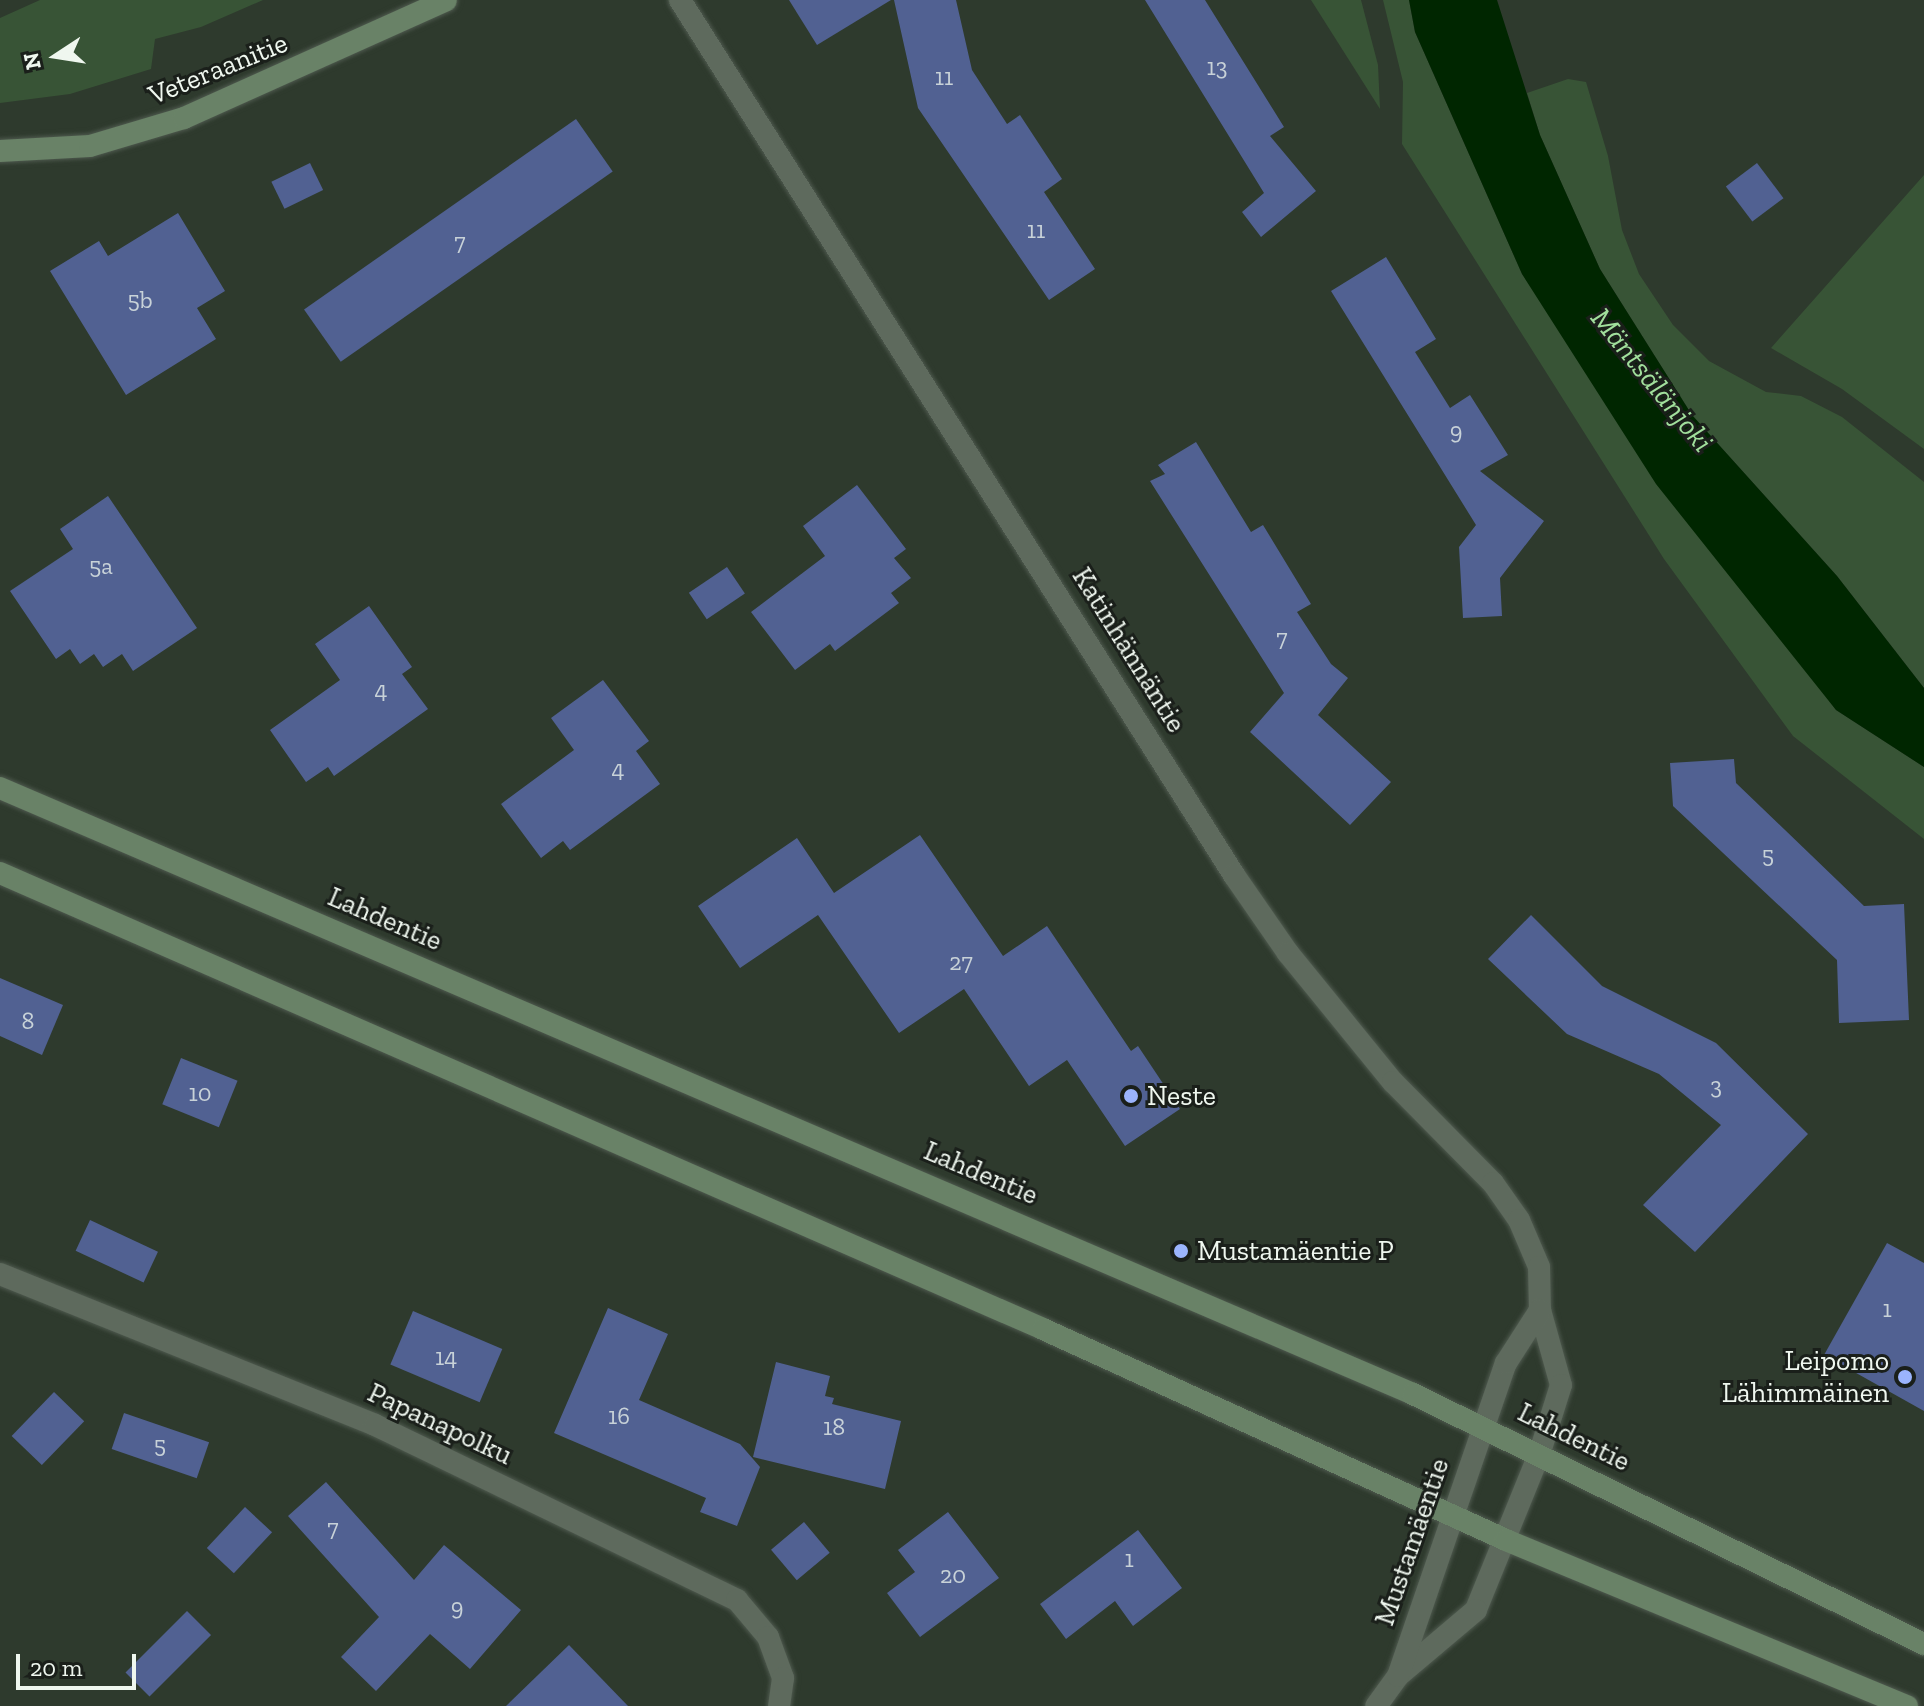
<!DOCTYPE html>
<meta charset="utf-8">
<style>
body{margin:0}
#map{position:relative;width:1924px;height:1706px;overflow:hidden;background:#2e3a2d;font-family:"Zilla Slab",serif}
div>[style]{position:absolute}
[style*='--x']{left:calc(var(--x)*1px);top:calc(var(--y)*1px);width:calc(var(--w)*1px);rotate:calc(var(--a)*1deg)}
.green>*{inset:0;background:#385436}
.water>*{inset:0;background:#002600}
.building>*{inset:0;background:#516192;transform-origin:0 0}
.roads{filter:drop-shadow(0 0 2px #4e594e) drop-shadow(0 0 2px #4e594e)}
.minor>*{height:22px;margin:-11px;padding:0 11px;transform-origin:11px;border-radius:11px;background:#5e6a5d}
.secondary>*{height:22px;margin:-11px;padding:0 11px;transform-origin:11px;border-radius:11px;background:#698267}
.dots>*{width:22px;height:22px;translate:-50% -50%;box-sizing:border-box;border:4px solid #1a1f1a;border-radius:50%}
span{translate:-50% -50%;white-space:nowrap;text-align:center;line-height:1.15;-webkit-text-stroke:6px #1a1f1a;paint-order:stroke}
.number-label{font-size:24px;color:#c8d2d8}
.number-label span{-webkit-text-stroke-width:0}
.street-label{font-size:28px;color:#eff7ef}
.poi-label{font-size:28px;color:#eff7ef}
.left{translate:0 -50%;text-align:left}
.right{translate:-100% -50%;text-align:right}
.water-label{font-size:30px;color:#a1df9c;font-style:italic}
.north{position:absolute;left:16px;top:16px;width:80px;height:80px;-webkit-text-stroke:6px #1a1f1a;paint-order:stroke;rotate:258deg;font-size:22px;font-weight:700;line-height:32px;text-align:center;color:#eff7ef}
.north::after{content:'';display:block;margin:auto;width:28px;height:36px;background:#eff7ef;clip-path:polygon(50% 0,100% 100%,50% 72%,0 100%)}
.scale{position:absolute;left:16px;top:1654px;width:120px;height:36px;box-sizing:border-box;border:4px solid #eff7ef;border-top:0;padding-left:10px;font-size:24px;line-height:28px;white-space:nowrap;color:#eff7ef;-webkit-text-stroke:6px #1a1f1a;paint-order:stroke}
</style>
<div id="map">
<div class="green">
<i style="clip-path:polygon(40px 0,263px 0,201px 27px,155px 39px,151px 69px,70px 94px,0 103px,0 18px)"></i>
<i style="clip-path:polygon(1311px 0,1361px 0,1378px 65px,1380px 109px)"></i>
<i style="clip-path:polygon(1383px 0,1409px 0,1415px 32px,1522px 274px,1836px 710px,1924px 767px,1924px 839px,1793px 736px,1664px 559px,1402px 144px,1403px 82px)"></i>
<i style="clip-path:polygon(1568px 79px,1586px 82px,1608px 156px,1622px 230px,1639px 274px,1673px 325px,1709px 361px,1766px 392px,1801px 396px,1842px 417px,1924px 482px,1924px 688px,1837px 576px,1692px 415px,1600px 269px,1540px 135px,1527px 93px)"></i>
<i style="clip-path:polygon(1924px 175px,1924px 449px,1842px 389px,1771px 348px)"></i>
</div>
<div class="water">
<i style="clip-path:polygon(1409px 0,1497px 0,1540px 135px,1600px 269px,1692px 415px,1837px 576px,1924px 688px,1924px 767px,1836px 710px,1656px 484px,1522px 274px,1415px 32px)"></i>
</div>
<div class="building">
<i style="clip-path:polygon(789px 0,891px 0,817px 45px)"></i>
<i style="clip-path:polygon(894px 0,956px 0,972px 70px,1007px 124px,1020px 115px,1062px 179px,1044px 192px,1095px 269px,1049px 300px,918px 108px)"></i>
<i style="clip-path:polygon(1145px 0,1205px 0,1284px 127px,1270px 136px,1316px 191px,1261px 237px,1242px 212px,1264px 193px)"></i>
<i style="left:576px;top:119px;width:64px;height:332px;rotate:55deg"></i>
<i style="left:310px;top:163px;width:30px;height:43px;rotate:64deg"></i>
<i style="left:1757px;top:163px;width:44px;height:39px;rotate:53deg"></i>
<i style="clip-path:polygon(178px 213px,225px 291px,197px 308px,216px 339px,126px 395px,50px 271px,99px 241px,108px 256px)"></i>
<i style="clip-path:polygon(1386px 257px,1436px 339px,1415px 352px,1450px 408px,1470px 395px,1508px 455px,1480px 471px,1544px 521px,1500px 578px,1502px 616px,1463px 618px,1459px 547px,1476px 525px,1331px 291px)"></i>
<i style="clip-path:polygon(1196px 442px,1251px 532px,1263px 525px,1311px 604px,1297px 612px,1331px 664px,1348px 678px,1318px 715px,1391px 782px,1350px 825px,1250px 732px,1284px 693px,1150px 481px,1165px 474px,1158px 465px)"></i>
<i style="clip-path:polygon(857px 485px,906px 549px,894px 558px,911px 578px,891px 593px,899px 603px,835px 651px,830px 644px,795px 670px,751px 612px,825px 556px,803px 526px)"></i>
<i style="clip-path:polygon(108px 496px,197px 628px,133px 671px,122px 654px,103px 667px,94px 654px,80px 664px,70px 649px,56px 659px,10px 591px,73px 549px,60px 529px)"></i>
<i style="left:727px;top:567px;width:32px;height:46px;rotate:56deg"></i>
<i style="clip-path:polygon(369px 606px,412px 667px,402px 674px,428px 709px,334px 776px,328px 767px,306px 782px,270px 730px,340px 680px,315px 644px)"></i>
<i style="clip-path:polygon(603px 680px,649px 741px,636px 751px,660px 784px,570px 850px,563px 841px,541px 858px,501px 804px,574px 750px,551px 718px)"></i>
<i style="clip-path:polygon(1734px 759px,1736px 783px,1864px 906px,1904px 904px,1909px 1020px,1839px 1023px,1837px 960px,1673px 806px,1670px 763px)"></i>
<i style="clip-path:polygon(920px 835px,1003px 956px,1047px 926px,1131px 1051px,1138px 1046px,1180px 1109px,1125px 1146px,1067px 1060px,1029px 1086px,964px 989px,899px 1033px,818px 915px,740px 968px,698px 906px,797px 838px,834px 893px)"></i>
<i style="clip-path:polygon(1531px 915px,1602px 986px,1716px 1043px,1808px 1134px,1695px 1252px,1643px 1205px,1721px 1125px,1659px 1074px,1567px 1034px,1488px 959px)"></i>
<i style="clip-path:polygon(0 978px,63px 1005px,42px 1055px,0 1036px)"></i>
<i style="left:181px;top:1058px;width:61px;height:50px;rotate:22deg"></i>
<i style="left:90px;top:1220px;width:75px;height:34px;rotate:25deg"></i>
<i style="clip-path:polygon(1887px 1243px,1924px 1263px,1924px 1411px,1824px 1355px)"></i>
<i style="clip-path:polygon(608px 1308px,668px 1334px,639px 1400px,740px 1444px,760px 1467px,737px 1526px,700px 1512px,706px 1498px,554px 1433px)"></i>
<i style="left:413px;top:1311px;width:97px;height:58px;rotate:23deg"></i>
<i style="clip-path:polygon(776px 1362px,830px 1376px,825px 1396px,834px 1398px,832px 1404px,901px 1421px,885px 1489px,753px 1457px)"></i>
<i style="left:54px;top:1392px;width:42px;height:61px;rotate:44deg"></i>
<i style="left:124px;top:1413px;width:90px;height:38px;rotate:19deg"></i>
<i style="clip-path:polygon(326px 1482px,414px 1580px,444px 1545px,521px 1610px,470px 1669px,430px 1634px,376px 1691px,341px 1657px,379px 1617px,288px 1516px)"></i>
<i style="left:245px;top:1507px;width:37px;height:56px;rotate:43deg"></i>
<i style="clip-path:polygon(948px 1512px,999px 1578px,920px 1637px,887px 1593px,915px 1572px,898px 1550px)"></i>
<i style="left:804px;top:1522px;width:40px;height:43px;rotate:50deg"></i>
<i style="clip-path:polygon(1138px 1530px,1182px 1588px,1133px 1626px,1115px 1601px,1066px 1639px,1040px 1604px)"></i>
<i style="left:187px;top:1611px;width:34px;height:87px;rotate:45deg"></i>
<i style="clip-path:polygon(569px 1645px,628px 1706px,506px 1706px)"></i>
</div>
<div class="roads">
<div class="minor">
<i style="--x:680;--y:0;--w:1036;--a:57.66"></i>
<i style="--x:1234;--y:875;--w:95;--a:55.3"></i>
<i style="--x:1288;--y:953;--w:166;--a:50.9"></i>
<i style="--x:1393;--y:1082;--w:142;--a:45.3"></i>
<i style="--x:1493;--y:1183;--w:45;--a:54.9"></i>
<i style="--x:1519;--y:1220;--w:51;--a:66.9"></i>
<i style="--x:1539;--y:1267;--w:43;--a:88.7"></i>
<i style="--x:1540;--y:1310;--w:78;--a:74.4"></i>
<i style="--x:1561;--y:1385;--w:70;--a:107.4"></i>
<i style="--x:1540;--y:1452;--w:170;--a:112.1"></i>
<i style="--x:1476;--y:1610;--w:102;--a:139.8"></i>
<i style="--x:1398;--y:1676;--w:37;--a:126"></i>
<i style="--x:0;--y:1274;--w:404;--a:21.9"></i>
<i style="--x:375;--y:1425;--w:402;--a:25.8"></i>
<i style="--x:737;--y:1600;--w:48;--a:50"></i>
<i style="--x:768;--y:1637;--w:44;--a:69.9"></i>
<i style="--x:783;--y:1678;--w:28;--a:98"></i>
<i style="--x:1398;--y:1676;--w:331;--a:-71"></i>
<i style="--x:1506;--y:1363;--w:63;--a:-57.3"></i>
</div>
<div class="secondary">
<i style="--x:0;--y:151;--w:90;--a:-3.2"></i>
<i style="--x:90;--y:146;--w:98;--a:-16.6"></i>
<i style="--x:184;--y:118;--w:287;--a:-24.2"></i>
<i style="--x:0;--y:788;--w:1537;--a:23.21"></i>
<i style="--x:1413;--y:1394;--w:569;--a:26.07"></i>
<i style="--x:0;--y:873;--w:1138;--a:23.61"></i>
<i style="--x:1043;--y:1329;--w:509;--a:24.5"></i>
<i style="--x:1506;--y:1540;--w:434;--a:22.5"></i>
</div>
</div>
<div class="dots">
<i style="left:1131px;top:1096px;background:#9bb4fd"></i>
<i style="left:1181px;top:1251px;background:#9bb4fd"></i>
<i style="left:1905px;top:1377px;background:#9bb4fd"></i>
</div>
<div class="number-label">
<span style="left:1217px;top:67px">13</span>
<span style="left:944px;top:77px">11</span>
<span style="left:1036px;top:230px">11</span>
<span style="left:460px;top:242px">7</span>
<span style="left:140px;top:300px">5b</span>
<span style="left:1456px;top:431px">9</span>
<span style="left:101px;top:566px">5a</span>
<span style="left:1282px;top:638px">7</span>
<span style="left:381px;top:690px">4</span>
<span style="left:618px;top:769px">4</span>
<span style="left:1768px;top:855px">5</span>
<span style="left:961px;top:962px">27</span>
<span style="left:28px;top:1021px">8</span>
<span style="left:1716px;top:1086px">3</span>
<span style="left:200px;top:1093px">10</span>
<span style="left:1887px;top:1309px">1</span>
<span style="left:446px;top:1357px">14</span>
<span style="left:619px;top:1416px">16</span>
<span style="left:834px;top:1427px">18</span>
<span style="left:160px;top:1445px">5</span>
<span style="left:333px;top:1528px">7</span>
<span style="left:1129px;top:1559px">1</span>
<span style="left:953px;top:1575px">20</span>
<span style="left:457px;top:1607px">9</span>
</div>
<div class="street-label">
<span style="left:218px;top:69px;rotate:-22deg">Veteraanitie</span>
<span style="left:1129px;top:650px;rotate:58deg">Katinhännäntie</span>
<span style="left:385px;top:919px;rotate:23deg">Lahdentie</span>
<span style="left:981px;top:1173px;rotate:23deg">Lahdentie</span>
<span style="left:440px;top:1424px;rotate:25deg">Papanapolku</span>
<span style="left:1574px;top:1437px;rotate:26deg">Lahdentie</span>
<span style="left:1412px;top:1542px;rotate:-71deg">Mustamäentie</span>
</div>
<div class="poi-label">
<span class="left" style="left:1147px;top:1096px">Neste</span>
<span class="left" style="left:1197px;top:1251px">Mustamäentie P</span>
<span class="right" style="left:1889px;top:1377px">Leipomo<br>Lähimmäinen</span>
</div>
<div class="water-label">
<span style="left:1652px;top:380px;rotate:51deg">Mäntsälänjoki</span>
</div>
<div class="north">N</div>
<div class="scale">20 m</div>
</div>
